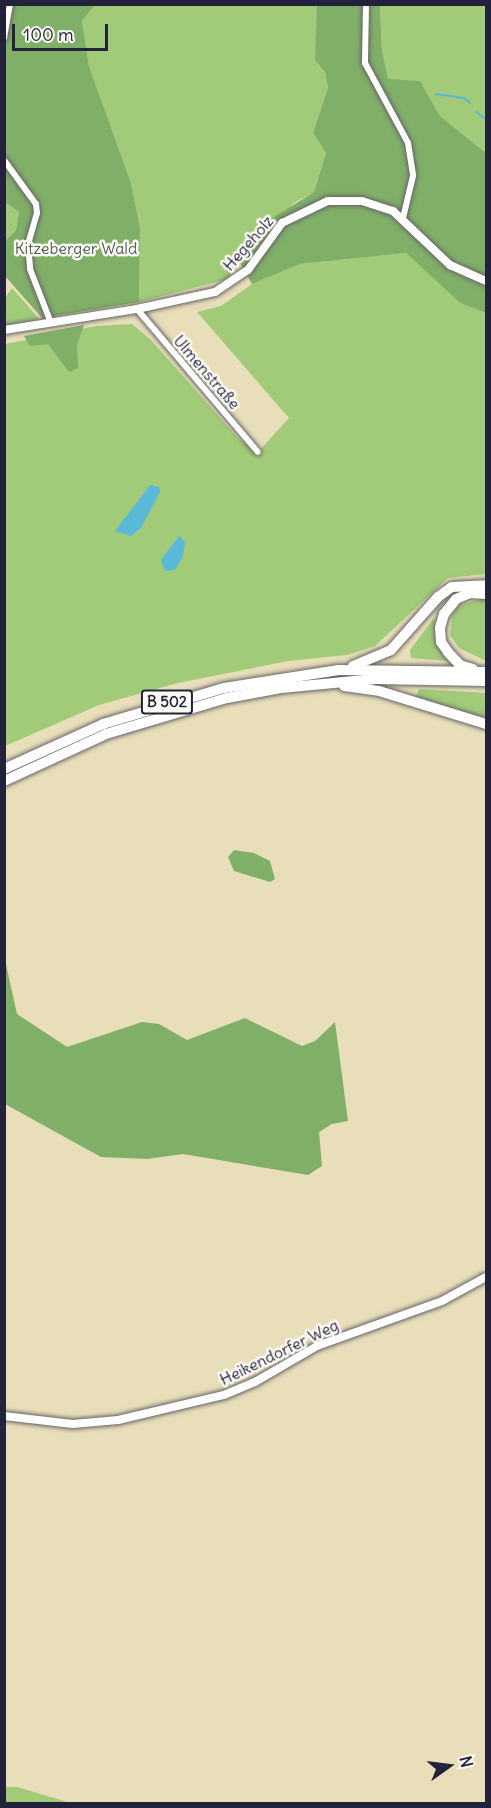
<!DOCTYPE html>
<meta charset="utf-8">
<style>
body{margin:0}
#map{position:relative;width:491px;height:1808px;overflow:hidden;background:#e8deba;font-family:Delius,sans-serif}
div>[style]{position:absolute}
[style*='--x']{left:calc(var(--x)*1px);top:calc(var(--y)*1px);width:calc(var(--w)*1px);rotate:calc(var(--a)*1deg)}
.green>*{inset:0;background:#a1cb78}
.forest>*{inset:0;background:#80af68}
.water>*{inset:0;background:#5ab8d8}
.stream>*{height:2px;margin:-1px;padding:0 1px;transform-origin:1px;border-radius:1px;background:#5ab8d8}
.roads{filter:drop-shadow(0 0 2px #676467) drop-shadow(0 0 2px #676467)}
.minor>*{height:6px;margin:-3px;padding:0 3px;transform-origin:3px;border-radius:3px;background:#fff}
.tertiary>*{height:8px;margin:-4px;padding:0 4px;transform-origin:4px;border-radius:4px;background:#fff}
.trunk>*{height:10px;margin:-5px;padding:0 5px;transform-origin:5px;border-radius:5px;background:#fff}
span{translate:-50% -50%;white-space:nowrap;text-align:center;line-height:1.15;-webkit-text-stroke:5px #fdfcf7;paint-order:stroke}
.shield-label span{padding:2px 4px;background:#fdfcf7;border:2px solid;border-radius:4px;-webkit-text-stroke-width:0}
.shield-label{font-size:15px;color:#22223b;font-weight:700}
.street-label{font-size:16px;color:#22223b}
.park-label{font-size:16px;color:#4e5d50}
.frame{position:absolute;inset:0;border:6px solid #22223b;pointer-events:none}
.north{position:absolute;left:419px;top:1736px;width:60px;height:60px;-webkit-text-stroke:4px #fdfcf7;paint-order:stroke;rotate:76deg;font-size:16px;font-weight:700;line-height:24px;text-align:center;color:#22223b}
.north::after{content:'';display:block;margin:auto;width:21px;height:27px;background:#22223b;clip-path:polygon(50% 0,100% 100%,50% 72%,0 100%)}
.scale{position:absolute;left:12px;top:24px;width:96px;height:27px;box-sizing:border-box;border:3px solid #22223b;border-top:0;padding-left:8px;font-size:18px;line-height:21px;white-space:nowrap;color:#22223b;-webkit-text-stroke:4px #fdfcf7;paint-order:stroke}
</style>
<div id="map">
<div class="green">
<i style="clip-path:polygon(95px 5px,317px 5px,319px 8px,315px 60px,325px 72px,328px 88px,313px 133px,326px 153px,314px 192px,294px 203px,238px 259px,228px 279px,139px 302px,140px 228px,131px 183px,89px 66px,82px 21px)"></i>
<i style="clip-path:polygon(380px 5px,486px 5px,486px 153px,440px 116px,420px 81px,388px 80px,382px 51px)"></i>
<i style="clip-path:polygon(5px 202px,19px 212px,16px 230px,5px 241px)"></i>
<i style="clip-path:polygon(406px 253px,460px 303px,486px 313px,486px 574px,448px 578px,375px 646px,347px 655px,288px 661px,178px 683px,99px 705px,5px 746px,5px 344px,96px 326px,132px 324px,151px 340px,238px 438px,258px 452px,289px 418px,197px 312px,221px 306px,252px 284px,300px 264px)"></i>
<i style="clip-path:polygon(12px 288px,36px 315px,39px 320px,5px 326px,5px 298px)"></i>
<i style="clip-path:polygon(486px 598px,486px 661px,459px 648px,450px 635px,452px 615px,459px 605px)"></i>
<i style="clip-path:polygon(434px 618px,437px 637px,448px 661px,411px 658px,410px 650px)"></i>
<i style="clip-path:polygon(419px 689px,486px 693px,486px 718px,416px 697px)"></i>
<i style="clip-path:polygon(5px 1787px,17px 1787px,71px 1803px,5px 1803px)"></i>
</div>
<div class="forest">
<i style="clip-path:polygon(5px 5px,95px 5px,82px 21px,89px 66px,131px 183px,140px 228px,139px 302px,42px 318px,5px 276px,5px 241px,16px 230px,19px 212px,5px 202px)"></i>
<i style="clip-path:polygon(317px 5px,380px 5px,382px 51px,388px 79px,420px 81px,440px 116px,486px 153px,486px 313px,460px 303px,406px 253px,300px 264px,252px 284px,238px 259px,258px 227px,314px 192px,326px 153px,313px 133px,328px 88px,325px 72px,315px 60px)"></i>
<i style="clip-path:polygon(84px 325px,77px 345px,78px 368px,69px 372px,48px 344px,30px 346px,24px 336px)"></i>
<i style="clip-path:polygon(234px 850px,254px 853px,270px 861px,275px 879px,270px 882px,234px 871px,228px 857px)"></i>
<i style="clip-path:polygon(4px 955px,17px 1014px,67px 1047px,142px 1022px,159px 1024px,187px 1040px,245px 1018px,302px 1046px,315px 1041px,335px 1022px,348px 1121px,332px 1124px,319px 1132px,322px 1166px,308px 1175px,183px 1154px,147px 1159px,101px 1157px,5px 1104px)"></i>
</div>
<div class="water">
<i style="clip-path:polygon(150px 485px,159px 487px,160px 492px,141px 528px,131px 536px,115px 531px)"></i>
<i style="clip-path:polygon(179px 536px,185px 542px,183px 556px,175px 570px,165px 571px,161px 560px)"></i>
</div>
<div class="stream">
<i style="--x:436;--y:94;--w:28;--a:8"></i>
<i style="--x:464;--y:98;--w:8;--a:40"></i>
<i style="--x:477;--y:112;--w:12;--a:42"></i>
</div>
<div class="roads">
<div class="minor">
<i style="--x:366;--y:4;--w:59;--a:91"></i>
<i style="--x:365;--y:63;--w:91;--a:61.7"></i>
<i style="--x:408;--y:143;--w:33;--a:81"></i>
<i style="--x:413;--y:176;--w:43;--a:103.4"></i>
<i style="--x:4;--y:38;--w:35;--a:-80"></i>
<i style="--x:4;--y:160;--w:54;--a:54"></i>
<i style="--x:36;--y:204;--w:9;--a:84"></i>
<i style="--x:37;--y:213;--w:32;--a:106"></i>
<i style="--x:28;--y:244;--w:25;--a:85"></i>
<i style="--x:30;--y:269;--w:58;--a:68.7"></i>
<i style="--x:137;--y:309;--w:187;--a:49.8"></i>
</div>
<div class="tertiary">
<i style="--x:4;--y:330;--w:135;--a:-9"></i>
<i style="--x:137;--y:309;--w:80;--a:-12.3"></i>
<i style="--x:215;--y:292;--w:40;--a:-34"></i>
<i style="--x:248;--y:270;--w:58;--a:-54.1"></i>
<i style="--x:282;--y:223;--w:51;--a:-25.6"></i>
<i style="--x:328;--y:201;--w:34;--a:0"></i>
<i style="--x:362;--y:201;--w:33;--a:18"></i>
<i style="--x:393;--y:211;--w:79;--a:43.5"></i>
<i style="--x:450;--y:265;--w:39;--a:24"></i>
<i style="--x:4;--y:1416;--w:69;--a:6.6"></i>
<i style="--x:73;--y:1424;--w:45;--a:-5.1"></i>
<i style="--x:118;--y:1420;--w:109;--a:-13.3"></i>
<i style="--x:224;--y:1395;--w:34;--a:-23"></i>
<i style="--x:255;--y:1382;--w:72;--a:-30.1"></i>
<i style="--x:317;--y:1346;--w:133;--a:-19.8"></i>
<i style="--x:442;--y:1301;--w:50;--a:-28.6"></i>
</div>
<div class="trunk">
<i style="--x:353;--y:666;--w:41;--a:-22.8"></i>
<i style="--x:391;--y:650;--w:71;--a:-48.4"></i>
<i style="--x:438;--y:597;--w:17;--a:-36"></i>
<i style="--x:452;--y:587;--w:34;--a:-3"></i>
<i style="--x:473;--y:669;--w:14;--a:-163"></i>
<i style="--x:460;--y:665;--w:18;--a:-133"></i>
<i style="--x:448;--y:652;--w:12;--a:-125"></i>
<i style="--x:441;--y:642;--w:14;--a:-94"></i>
<i style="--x:440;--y:628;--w:15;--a:-74"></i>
<i style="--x:444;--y:614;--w:19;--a:-51"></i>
<i style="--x:456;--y:599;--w:15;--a:-23"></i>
<i style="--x:470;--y:593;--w:16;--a:4"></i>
<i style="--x:344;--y:686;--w:35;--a:8"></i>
<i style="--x:379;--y:691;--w:112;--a:17.1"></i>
<i style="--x:4;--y:769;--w:109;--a:-24.4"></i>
<i style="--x:103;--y:724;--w:126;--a:-16.6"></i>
<i style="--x:224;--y:688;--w:116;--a:-8.9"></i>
<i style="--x:339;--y:670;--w:147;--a:0.8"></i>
<i style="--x:4;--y:781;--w:112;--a:-24.7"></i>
<i style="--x:106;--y:734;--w:126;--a:-16.6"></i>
<i style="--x:227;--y:698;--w:55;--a:-10.5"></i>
<i style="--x:281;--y:688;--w:95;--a:-5.4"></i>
<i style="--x:376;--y:679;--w:110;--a:1"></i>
</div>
</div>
<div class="shield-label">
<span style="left:167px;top:702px">B 502</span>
</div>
<div class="street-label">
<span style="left:248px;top:243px;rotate:-49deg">Hegeholz</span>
<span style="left:207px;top:372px;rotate:49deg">Ulmenstraße</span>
<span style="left:279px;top:1352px;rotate:-26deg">Heikendorfer Weg</span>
</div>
<div class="park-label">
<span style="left:76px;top:248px">Kitzeberger Wald</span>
</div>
<div class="frame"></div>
<div class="north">N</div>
<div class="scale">100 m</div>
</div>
